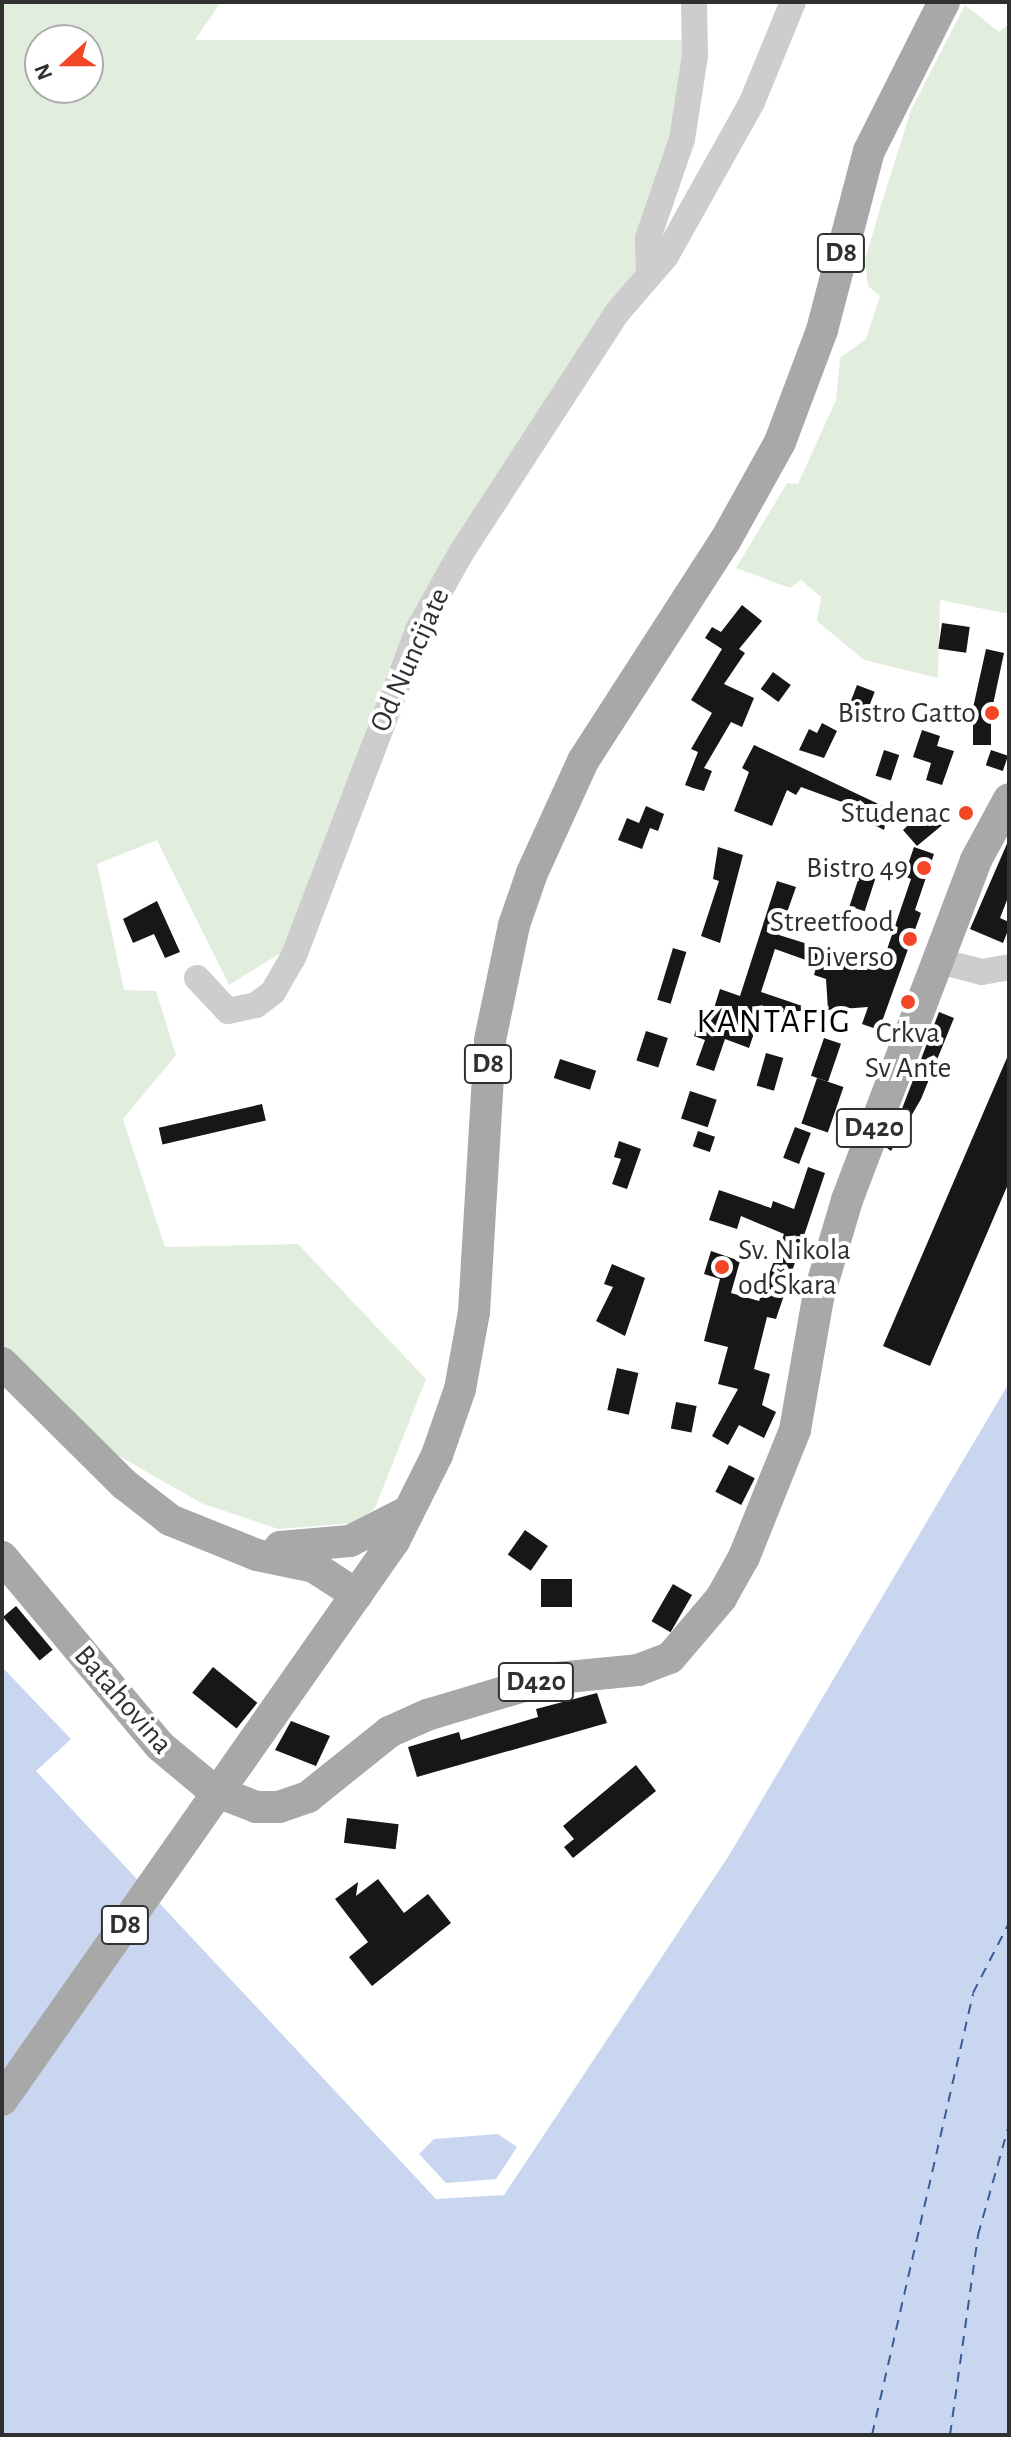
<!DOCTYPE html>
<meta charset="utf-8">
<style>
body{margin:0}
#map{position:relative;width:1011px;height:2437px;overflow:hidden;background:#fff;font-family:"Alegreya Sans",sans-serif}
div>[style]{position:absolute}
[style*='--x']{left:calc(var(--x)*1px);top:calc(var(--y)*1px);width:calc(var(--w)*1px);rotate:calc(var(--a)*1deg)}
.green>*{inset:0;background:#e2eedd}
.water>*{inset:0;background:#c8d7ef}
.ferry>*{height:2px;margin-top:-1px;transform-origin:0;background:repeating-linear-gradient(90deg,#375c99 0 10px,transparent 0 18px)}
.building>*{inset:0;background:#171717;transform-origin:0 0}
.minor>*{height:26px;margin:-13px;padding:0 13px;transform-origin:13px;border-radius:13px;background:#cdcdcd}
.major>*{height:32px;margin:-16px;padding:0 16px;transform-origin:16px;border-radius:16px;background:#a8a8a8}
.dots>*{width:22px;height:22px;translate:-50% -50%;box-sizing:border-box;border:4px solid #fff;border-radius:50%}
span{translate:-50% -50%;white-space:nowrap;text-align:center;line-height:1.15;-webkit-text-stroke:8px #fff;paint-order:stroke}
.shield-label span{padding:2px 6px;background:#fff;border:2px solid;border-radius:6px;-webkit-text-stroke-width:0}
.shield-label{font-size:28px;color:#303030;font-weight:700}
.street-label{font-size:30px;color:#303030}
.poi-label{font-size:30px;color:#303030}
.right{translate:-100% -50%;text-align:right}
.left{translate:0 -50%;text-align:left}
.quarter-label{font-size:34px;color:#000;letter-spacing:2px}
.frame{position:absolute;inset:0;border:4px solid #303030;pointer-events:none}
.north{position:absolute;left:24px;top:24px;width:80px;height:80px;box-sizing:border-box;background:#fff;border:2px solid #acacac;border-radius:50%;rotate:249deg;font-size:22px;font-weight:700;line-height:32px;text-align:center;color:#303030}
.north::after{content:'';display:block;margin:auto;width:28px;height:36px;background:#f34626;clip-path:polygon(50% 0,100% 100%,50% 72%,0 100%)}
</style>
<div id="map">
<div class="green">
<i style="clip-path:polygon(evenodd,2px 2px,221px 2px,195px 40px,687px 40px,681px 98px,640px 265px,370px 718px,287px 949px,229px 985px,157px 840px,97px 864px,124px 990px,156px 991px,176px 1055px,123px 1119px,165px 1247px,298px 1244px,426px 1379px,375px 1508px,356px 1523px,278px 1529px,201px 1503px,112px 1452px,2px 1349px,2px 2px,40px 40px,88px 40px,88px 88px,40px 88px,40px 40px)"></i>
<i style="clip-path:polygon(965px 5px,999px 32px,1009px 24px,1009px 614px,940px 600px,938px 678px,864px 660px,817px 621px,821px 597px,801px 580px,790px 588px,736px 568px,787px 483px,798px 484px,836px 400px,840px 358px,866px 339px,880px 296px,868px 286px,865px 260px,881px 205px,911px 110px)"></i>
</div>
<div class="water">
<i style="clip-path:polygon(1009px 1383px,1009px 2435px,2px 2435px,2px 1667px,71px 1739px,36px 1771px,436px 2199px,504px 2195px,728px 1857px)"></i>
<i style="clip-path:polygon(498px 2134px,517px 2147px,496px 2179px,446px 2183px,419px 2154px,434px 2139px)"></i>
</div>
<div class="ferry">
<i style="--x:872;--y:2435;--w:453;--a:-77.1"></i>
<i style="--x:973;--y:1993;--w:79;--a:-62.8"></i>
<i style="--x:950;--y:2435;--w:202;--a:-82"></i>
<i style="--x:978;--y:2235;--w:114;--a:-74.3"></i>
</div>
<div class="building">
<i style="clip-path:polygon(742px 605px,762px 621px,739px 649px,745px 653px,724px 684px,754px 698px,742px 727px,731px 722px,704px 768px,712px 771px,704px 791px,693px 788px,685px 785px,698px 752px,691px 749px,712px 713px,691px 700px,722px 649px,705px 638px,712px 627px,721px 632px)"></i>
<i style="left:942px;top:623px;width:28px;height:26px;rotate:8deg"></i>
<i style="clip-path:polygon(986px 649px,1004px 653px,991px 714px,991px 745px,973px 745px,973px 708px)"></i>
<i style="left:773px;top:672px;width:22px;height:21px;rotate:36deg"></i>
<i style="left:857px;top:685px;width:19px;height:31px;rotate:21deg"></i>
<i style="clip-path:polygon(822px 723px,837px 731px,824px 758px,799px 750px,809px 729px,817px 733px)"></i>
<i style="clip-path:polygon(922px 730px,940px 736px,937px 746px,954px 751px,942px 785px,926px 780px,931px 763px,913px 757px)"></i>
<i style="clip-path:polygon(754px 745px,889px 809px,884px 830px,849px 812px,853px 806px,801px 787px,796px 795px,787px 790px,772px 826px,734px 811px,749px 772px,742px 768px)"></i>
<i style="left:884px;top:750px;width:16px;height:27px;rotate:18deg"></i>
<i style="left:991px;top:750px;width:18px;height:16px;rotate:19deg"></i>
<i style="clip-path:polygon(646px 806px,664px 814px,658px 831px,650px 828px,642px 849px,618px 840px,627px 818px,639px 823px)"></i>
<i style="clip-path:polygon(920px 814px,946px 822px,917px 846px,903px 830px)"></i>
<i style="clip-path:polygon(1009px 839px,1009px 895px,1000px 918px,1009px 922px,1009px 928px,1003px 943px,970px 929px)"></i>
<i style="clip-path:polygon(718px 847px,743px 855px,720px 943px,701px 936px,719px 881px,713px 879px)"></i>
<i style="clip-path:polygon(914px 847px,934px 854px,915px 910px,921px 913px,879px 1030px,862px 1024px,868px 1007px,828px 1010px,826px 979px,814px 975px,817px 964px,775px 949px,761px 992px,814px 1010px,754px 1014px,760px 1016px,749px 1048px,725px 1039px,714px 1071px,696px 1065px,705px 1040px,694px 1036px,700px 1017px,710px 1021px,720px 989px,740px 996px,777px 881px,796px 887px,779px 935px,881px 967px,911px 879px,904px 876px)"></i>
<i style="left:860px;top:874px;width:16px;height:34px;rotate:18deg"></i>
<i style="clip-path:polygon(157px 901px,180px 952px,165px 958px,154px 934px,133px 943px,123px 919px)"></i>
<i style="left:673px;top:948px;width:14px;height:54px;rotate:17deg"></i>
<i style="clip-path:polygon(939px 1012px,954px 1018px,921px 1099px,891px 1151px,887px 1148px)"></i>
<i style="left:646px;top:1031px;width:23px;height:31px;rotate:18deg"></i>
<i style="left:824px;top:1038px;width:18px;height:40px;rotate:19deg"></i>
<i style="left:766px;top:1053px;width:18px;height:34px;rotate:16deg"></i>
<i style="clip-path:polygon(1009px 1053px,1009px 1182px,930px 1366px,883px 1346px)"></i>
<i style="left:560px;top:1059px;width:38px;height:20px;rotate:18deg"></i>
<i style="left:817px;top:1078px;width:28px;height:48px;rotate:19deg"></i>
<i style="left:690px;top:1091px;width:28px;height:29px;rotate:18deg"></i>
<i style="left:262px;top:1104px;width:17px;height:106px;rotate:77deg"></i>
<i style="left:795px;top:1127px;width:17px;height:33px;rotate:21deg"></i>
<i style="left:698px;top:1131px;width:18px;height:16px;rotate:19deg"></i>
<i style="clip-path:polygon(619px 1141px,641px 1149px,627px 1189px,612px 1184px,621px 1159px,614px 1157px)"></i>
<i style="clip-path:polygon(808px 1167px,825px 1173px,776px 1319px,767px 1317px,754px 1369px,770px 1374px,762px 1405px,776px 1412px,764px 1438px,739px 1425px,728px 1445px,712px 1436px,738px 1389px,718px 1384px,728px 1347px,704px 1341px,720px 1279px,704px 1274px,711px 1251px,740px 1261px,731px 1293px,759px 1301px,784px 1234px,741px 1216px,737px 1229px,709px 1220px,719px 1190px,771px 1208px,773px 1201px,794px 1209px)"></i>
<i style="clip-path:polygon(612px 1264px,645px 1278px,625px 1336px,596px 1321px,613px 1287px,604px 1284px)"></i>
<i style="left:617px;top:1368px;width:22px;height:43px;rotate:13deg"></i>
<i style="left:676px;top:1402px;width:21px;height:27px;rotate:11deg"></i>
<i style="left:729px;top:1465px;width:29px;height:30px;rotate:27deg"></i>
<i style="left:525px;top:1530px;width:28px;height:30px;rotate:35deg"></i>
<i style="left:541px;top:1579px;width:31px;height:28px"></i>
<i style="left:673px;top:1584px;width:22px;height:43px;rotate:30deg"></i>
<i style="left:16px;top:1606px;width:57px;height:17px;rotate:50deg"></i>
<i style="left:213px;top:1667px;width:57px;height:33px;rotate:39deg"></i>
<i style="clip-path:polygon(597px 1693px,607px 1723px,417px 1777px,408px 1747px,459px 1732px,461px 1740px,538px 1717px,536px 1709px)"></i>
<i style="clip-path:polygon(291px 1721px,330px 1736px,316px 1766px,275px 1750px)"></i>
<i style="clip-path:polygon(636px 1765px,656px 1791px,573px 1858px,564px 1847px,574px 1839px,563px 1826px)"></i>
<i style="left:347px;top:1818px;width:52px;height:25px;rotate:7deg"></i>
<i style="clip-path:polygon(378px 1879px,404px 1913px,428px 1894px,451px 1923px,372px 1986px,349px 1957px,368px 1942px,335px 1899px,358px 1882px,356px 1896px)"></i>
</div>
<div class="minor">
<i style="--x:649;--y:273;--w:35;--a:-92"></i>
<i style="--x:648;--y:238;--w:105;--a:-71"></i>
<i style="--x:682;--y:139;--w:84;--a:-81.1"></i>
<i style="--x:695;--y:56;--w:54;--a:-91.1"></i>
<i style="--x:939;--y:961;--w:44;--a:14.3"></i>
<i style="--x:982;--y:972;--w:27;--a:-10"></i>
<i style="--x:197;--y:978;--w:45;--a:46.8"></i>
<i style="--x:228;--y:1011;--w:29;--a:-12"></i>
<i style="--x:256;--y:1005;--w:21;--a:-37"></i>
<i style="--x:273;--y:992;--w:39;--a:-60"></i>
<i style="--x:293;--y:958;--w:351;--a:-69.1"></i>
<i style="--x:418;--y:630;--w:88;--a:-60.8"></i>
<i style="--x:461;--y:553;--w:285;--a:-57"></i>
<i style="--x:616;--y:314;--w:77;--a:-49.2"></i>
<i style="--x:666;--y:256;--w:176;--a:-60.8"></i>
<i style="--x:752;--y:102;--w:108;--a:-67.7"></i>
</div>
<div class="major">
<i style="--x:2;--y:1363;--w:172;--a:44.8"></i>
<i style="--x:124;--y:1484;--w:58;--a:38"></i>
<i style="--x:170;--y:1520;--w:94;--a:21.9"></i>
<i style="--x:257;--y:1555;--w:58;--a:11.9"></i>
<i style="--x:314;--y:1567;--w:51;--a:33.1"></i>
<i style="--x:280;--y:1547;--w:70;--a:-4.9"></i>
<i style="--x:350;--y:1541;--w:66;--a:-27"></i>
<i style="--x:2;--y:1557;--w:246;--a:50.1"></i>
<i style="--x:160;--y:1746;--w:69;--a:39.7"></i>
<i style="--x:213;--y:1790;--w:46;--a:21.6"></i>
<i style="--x:256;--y:1807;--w:23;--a:0"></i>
<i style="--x:279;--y:1807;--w:31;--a:-19"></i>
<i style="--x:308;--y:1797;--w:104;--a:-38.7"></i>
<i style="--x:389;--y:1732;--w:42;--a:-24.1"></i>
<i style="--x:427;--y:1715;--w:125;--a:-16.7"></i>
<i style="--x:547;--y:1679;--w:91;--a:-5.6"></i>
<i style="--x:638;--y:1670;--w:34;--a:-21"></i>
<i style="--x:670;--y:1658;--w:79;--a:-49.6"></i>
<i style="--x:721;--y:1598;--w:47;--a:-60.7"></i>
<i style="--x:744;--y:1557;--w:137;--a:-68.1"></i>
<i style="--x:795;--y:1430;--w:134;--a:-80.1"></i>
<i style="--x:818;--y:1298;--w:102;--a:-73.5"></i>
<i style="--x:847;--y:1200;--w:364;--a:-69.2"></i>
<i style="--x:976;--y:860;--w:69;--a:-61.6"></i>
<i style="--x:2;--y:2100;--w:683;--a:-54.96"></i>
<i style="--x:394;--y:1541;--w:96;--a:-63.4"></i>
<i style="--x:437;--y:1455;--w:70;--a:-70.8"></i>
<i style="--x:460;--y:1389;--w:78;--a:-79.7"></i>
<i style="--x:474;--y:1312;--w:272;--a:-86.6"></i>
<i style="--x:490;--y:1040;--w:117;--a:-78.2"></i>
<i style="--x:514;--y:925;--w:55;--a:-70.9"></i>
<i style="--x:532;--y:873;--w:123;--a:-65.5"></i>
<i style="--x:583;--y:761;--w:262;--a:-57.2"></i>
<i style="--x:725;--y:541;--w:113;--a:-60.9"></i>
<i style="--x:780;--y:442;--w:120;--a:-69.4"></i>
<i style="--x:822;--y:330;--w:185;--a:-75.3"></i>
<i style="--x:869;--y:151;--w:167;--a:-63.3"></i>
</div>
<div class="dots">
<i style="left:992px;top:713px;background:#f34626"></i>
<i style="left:966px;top:813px;background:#f34626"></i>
<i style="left:924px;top:868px;background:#f34626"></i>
<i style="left:910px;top:939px;background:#f34626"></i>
<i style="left:908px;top:1002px;background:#f34626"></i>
<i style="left:722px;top:1267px;background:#f34626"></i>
</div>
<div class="shield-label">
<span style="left:841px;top:253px">D8</span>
<span style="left:488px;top:1064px">D8</span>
<span style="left:874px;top:1128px">D420</span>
<span style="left:536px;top:1682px">D420</span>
<span style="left:125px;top:1925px">D8</span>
</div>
<div class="street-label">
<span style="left:410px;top:660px;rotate:-66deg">Od Nuncijate</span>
<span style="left:123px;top:1700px;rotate:49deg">Batahovina</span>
</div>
<div class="poi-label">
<span class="right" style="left:976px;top:713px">Bistro Gatto</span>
<span class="right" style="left:950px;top:813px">Studenac</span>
<span class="right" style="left:908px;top:868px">Bistro 49</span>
<span class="right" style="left:894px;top:939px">Streetfood<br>Diverso</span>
<span style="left:908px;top:1050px">Crkva<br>Sv Ante</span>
<span class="left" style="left:738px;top:1267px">Sv. Nikola<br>od Škara</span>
</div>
<div class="quarter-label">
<span style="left:774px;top:1023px">KANTAFIG</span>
</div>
<div class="frame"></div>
<div class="north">N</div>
</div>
